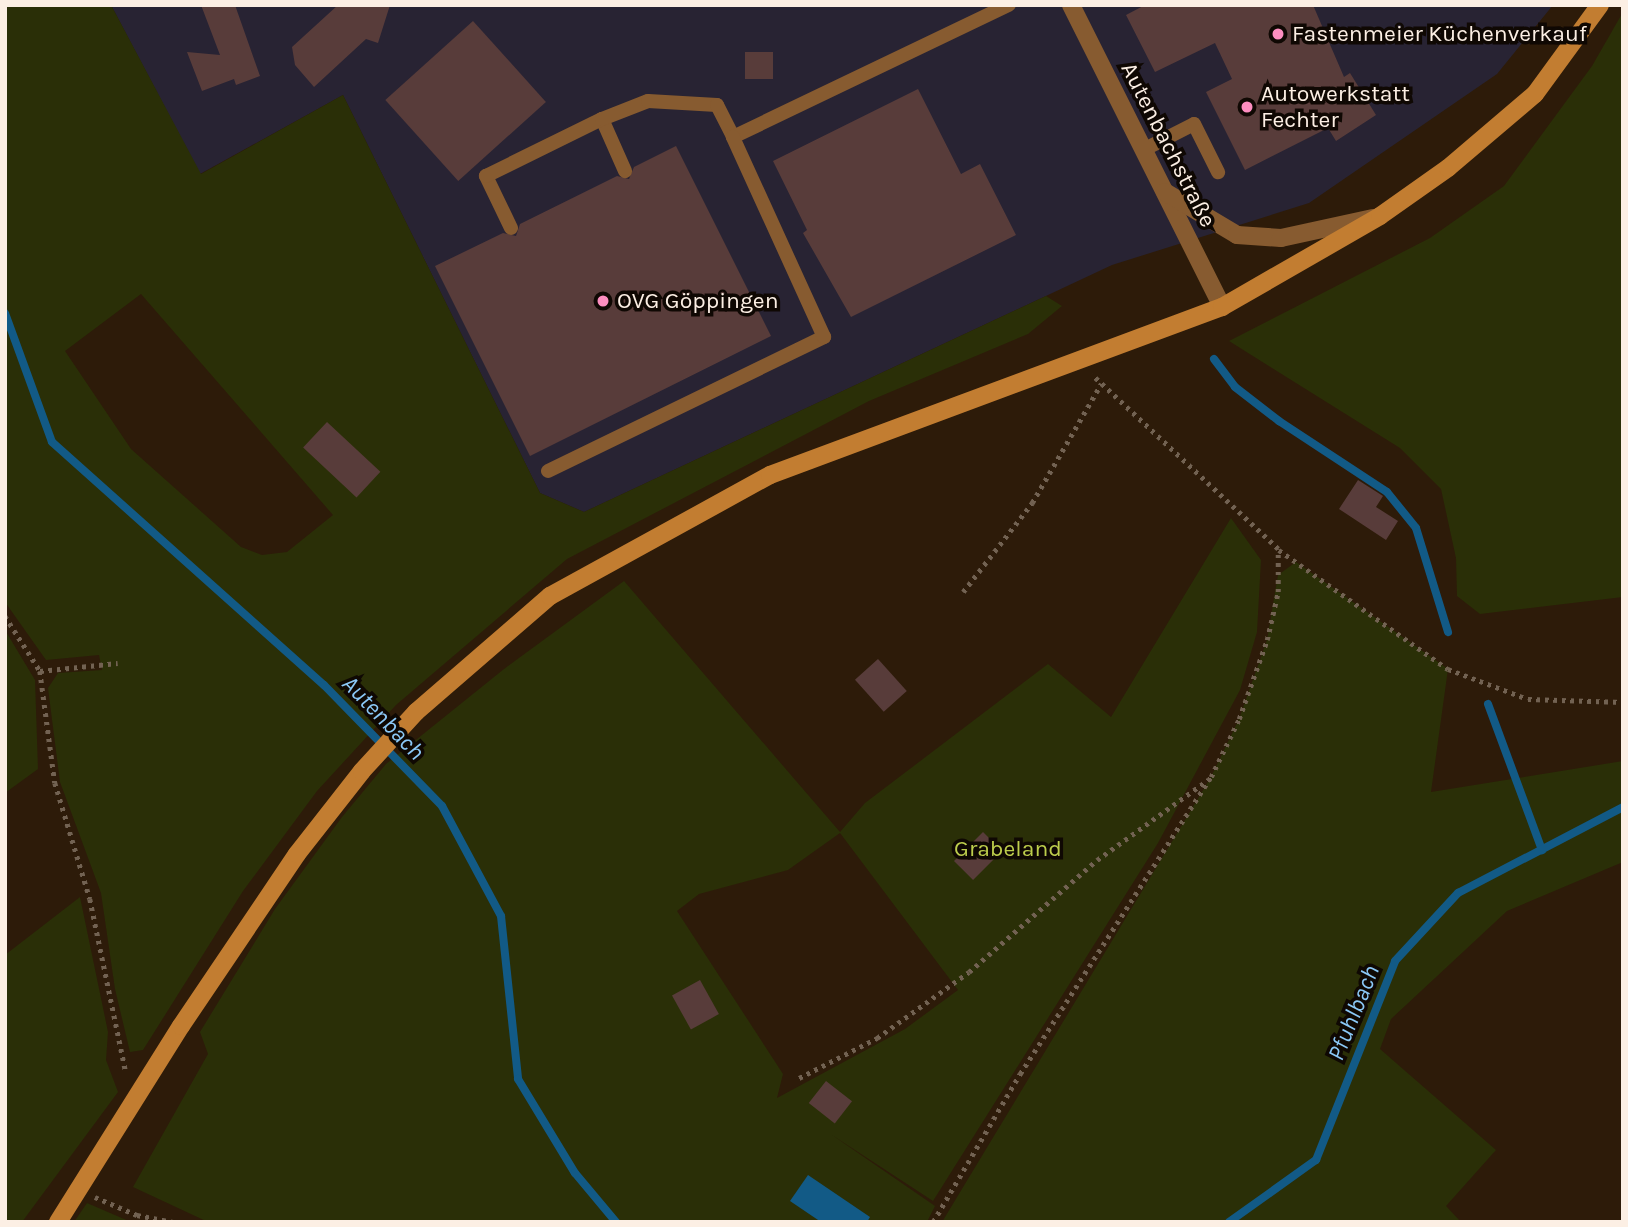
<!DOCTYPE html>
<meta charset="utf-8">
<style>
body{margin:0}
#map{position:relative;width:1628px;height:1227px;overflow:hidden;background:#2d1b09;font-family:Karla,sans-serif}
div>[style]{position:absolute}
[style*='--x']{left:calc(var(--x)*1px);top:calc(var(--y)*1px);width:calc(var(--w)*1px);rotate:calc(var(--a)*1deg)}
.industrial>*{inset:0;background:#282333}
.green>*{inset:0;background:#2a2f07}
.water>*{inset:0;background:#125a86}
.stream>*{height:8px;margin:-4px;padding:0 4px;transform-origin:4px;border-radius:4px;background:#125a86}
.building>*{inset:0;background:#583c3a;transform-origin:0 0}
.path>*{height:4.5px;margin-top:-2.25px;transform-origin:0;background:repeating-linear-gradient(90deg,#726252 0 3.5px,transparent 0 8.5px)}
.lane>*{height:14px;margin:-7px;padding:0 7px;transform-origin:7px;border-radius:7px;background:#875b30}
.street>*{height:18px;margin:-9px;padding:0 9px;transform-origin:9px;border-radius:9px;background:#875b30}
.secondary>*{height:18px;margin:-9px;padding:0 9px;transform-origin:9px;border-radius:9px;background:#c27d31}
.dots>*{width:19px;height:19px;translate:-50% -50%;box-sizing:border-box;border:4px solid #0f0803;border-radius:50%}
span{translate:-50% -50%;white-space:nowrap;text-align:center;line-height:1.15;-webkit-text-stroke:7px #0f0803;paint-order:stroke}
.poi-label{font-size:23px;color:#fcefe4}
.left{translate:0 -50%;text-align:left}
.street-label{font-size:23px;color:#fcefe4}
.park-label{font-size:23px;color:#bdcd4c}
.water-label{font-size:24px;color:#8bc8f6;font-style:italic}
.frame{position:absolute;inset:0;border:7px solid #fcefe4;pointer-events:none}
</style>
<div id="map">
<div class="industrial">
<i style="clip-path:polygon(111px 5px,1553px 5px,1497px 74px,1309px 203px,1112px 265px,584px 512px,540px 493px,343px 95px,200px 174px)"></i>
</div>
<div class="green">
<i style="clip-path:polygon(evenodd,5px 5px,111px 5px,201px 174px,343px 95px,540px 493px,584px 512px,1046px 296px,1062px 306px,1028px 334px,869px 401px,567px 559px,396px 705px,317px 791px,243px 891px,143px 1050px,130px 1052px,115px 989px,101px 893px,60px 782px,48px 688px,58px 673px,102px 670px,99px 655px,46px 660px,5px 602px,5px 5px,141px 294px,333px 515px,287px 552px,262px 555px,241px 547px,131px 449px,65px 351px,141px 294px)"></i>
<i style="clip-path:polygon(1623px 12px,1623px 597px,1480px 614px,1457px 596px,1456px 558px,1441px 489px,1400px 448px,1229px 341px,1430px 238px,1504px 186px,1592px 66px)"></i>
<i style="clip-path:polygon(evenodd,1231px 518px,1261px 560px,1257px 632px,1240px 690px,1158px 843px,933px 1201px,832px 1135px,935px 1206px,927px 1222px,208px 1222px,133px 1187px,208px 1054px,200px 1032px,275px 909px,342px 817px,386px 764px,504px 669px,624px 581px,840px 832px,865px 803px,1048px 664px,1111px 717px,1231px 518px,840px 833px,958px 990px,905px 1029px,777px 1098px,783px 1074px,677px 911px,699px 894px,788px 870px,840px 833px)"></i>
<i style="clip-path:polygon(1296px 562px,1448px 669px,1431px 792px,1623px 761px,1623px 862px,1507px 911px,1391px 1019px,1380px 1049px,1496px 1150px,1446px 1206px,1461px 1222px,942px 1222px,1211px 777px,1239px 719px,1267px 640px,1278px 575px)"></i>
<i style="clip-path:polygon(5px 630px,35px 680px,38px 769px,5px 793px)"></i>
<i style="clip-path:polygon(80px 897px,108px 1032px,106px 1060px,118px 1092px,22px 1222px,5px 1222px,5px 955px)"></i>
<i style="clip-path:polygon(87px 1203px,131px 1222px,74px 1222px)"></i>
</div>
<div class="water">
<i style="clip-path:polygon(808px 1175px,870px 1217px,867px 1222px,821px 1222px,790px 1201px)"></i>
</div>
<div class="stream">
<i style="--x:5;--y:313;--w:137;--a:70"></i>
<i style="--x:52;--y:442;--w:365;--a:41.8"></i>
<i style="--x:324;--y:685;--w:169;--a:45.7"></i>
<i style="--x:442;--y:806;--w:125;--a:61.8"></i>
<i style="--x:501;--y:916;--w:164;--a:84"></i>
<i style="--x:518;--y:1079;--w:110;--a:58.8"></i>
<i style="--x:575;--y:1173;--w:64;--a:50.1"></i>
<i style="--x:1214;--y:359;--w:35;--a:53"></i>
<i style="--x:1235;--y:387;--w:56;--a:37.7"></i>
<i style="--x:1279;--y:421;--w:129;--a:33.3"></i>
<i style="--x:1387;--y:492;--w:46;--a:51.1"></i>
<i style="--x:1416;--y:528;--w:109;--a:72.9"></i>
<i style="--x:1488;--y:704;--w:156;--a:69.7"></i>
<i style="--x:1229;--y:1222;--w:107;--a:-35.5"></i>
<i style="--x:1316;--y:1160;--w:214;--a:-68.3"></i>
<i style="--x:1395;--y:961;--w:93;--a:-47.2"></i>
<i style="--x:1458;--y:893;--w:186;--a:-27.5"></i>
</div>
<div class="building">
<i style="clip-path:polygon(201px 5px,235px 5px,260px 76px,236px 85px,234px 79px,202px 91px,187px 52px,220px 55px)"></i>
<i style="clip-path:polygon(338px 5px,390px 5px,378px 43px,366px 39px,314px 87px,295px 65px,292px 47px)"></i>
<i style="clip-path:polygon(1145px 5px,1313px 5px,1344px 77px,1350px 73px,1376px 115px,1336px 141px,1328px 128px,1245px 170px,1206px 92px,1232px 79px,1215px 43px,1155px 72px,1126px 15px)"></i>
<i style="left:473px;top:21px;width:109px;height:118px;rotate:48deg"></i>
<i style="left:745px;top:52px;width:28px;height:27px"></i>
<i style="clip-path:polygon(918px 89px,961px 174px,980px 164px,1016px 235px,851px 317px,803px 233px,807px 230px,773px 161px)"></i>
<i style="clip-path:polygon(676px 146px,771px 336px,530px 456px,435px 266px,503px 233px,516px 236px,520px 224px,617px 176px,629px 179px,634px 167px)"></i>
<i style="left:327px;top:422px;width:73px;height:35px;rotate:43deg"></i>
<i style="clip-path:polygon(1358px 480px,1383px 496px,1376px 507px,1398px 521px,1386px 540px,1339px 509px)"></i>
<i style="left:878px;top:659px;width:43px;height:31px;rotate:48deg"></i>
<i style="left:983px;top:832px;width:27px;height:41px;rotate:45deg"></i>
<i style="left:700px;top:980px;width:39px;height:32px;rotate:61deg"></i>
<i style="left:826px;top:1081px;width:33px;height:28px;rotate:38deg"></i>
</div>
<div class="path">
<i style="--x:1279;--y:550;--w:207;--a:35.2"></i>
<i style="--x:1448;--y:669;--w:85;--a:20.6"></i>
<i style="--x:1528;--y:699;--w:95;--a:1.8"></i>
<i style="--x:963;--y:592;--w:113;--a:-52.2"></i>
<i style="--x:1032;--y:503;--w:138;--a:-59.9"></i>
<i style="--x:5;--y:616;--w:65;--a:57.5"></i>
<i style="--x:40;--y:671;--w:113;--a:82.4"></i>
<i style="--x:55;--y:783;--w:121;--a:73.2"></i>
<i style="--x:90;--y:899;--w:178;--a:78.3"></i>
<i style="--x:40;--y:671;--w:78;--a:-5.9"></i>
<i style="--x:799;--y:1078;--w:88;--a:-27.1"></i>
<i style="--x:877;--y:1038;--w:113;--a:-35.7"></i>
<i style="--x:969;--y:972;--w:170;--a:-41.2"></i>
<i style="--x:1097;--y:860;--w:137;--a:-35.8"></i>
<i style="--x:95;--y:1197;--w:46;--a:23.2"></i>
<i style="--x:137;--y:1215;--w:38;--a:11"></i>
<i style="--x:933;--y:1222;--w:172;--a:-59.6"></i>
<i style="--x:1020;--y:1074;--w:353;--a:-57.3"></i>
<i style="--x:1211;--y:777;--w:64;--a:-64.2"></i>
<i style="--x:1239;--y:719;--w:84;--a:-70.5"></i>
<i style="--x:1267;--y:640;--w:49;--a:-77.1"></i>
<i style="--x:1278;--y:592;--w:43;--a:-90"></i>
<i style="--x:1278;--y:549;--w:255;--a:-136.9"></i>
</div>
<div class="lane">
<i style="--x:602;--y:119;--w:57;--a:66.1"></i>
<i style="--x:1143;--y:150;--w:57;--a:-27"></i>
<i style="--x:1194;--y:124;--w:54;--a:63.4"></i>
<i style="--x:511;--y:228;--w:58;--a:-115.7"></i>
<i style="--x:486;--y:176;--w:129;--a:-26.2"></i>
<i style="--x:602;--y:119;--w:49;--a:-21.4"></i>
<i style="--x:648;--y:101;--w:69;--a:3.3"></i>
<i style="--x:717;--y:105;--w:36;--a:63"></i>
<i style="--x:733;--y:137;--w:306;--a:-25.6"></i>
<i style="--x:548;--y:471;--w:307;--a:-25.9"></i>
<i style="--x:824;--y:337;--w:220;--a:-114.5"></i>
</div>
<div class="street">
<i style="--x:1071;--y:5;--w:338;--a:63.4"></i>
<i style="--x:1165;--y:192;--w:84;--a:30.8"></i>
<i style="--x:1237;--y:235;--w:44;--a:3.9"></i>
<i style="--x:1281;--y:238;--w:94;--a:-12.3"></i>
</div>
<div class="secondary">
<i style="--x:58;--y:1222;--w:231;--a:-57.9"></i>
<i style="--x:181;--y:1026;--w:207;--a:-56"></i>
<i style="--x:297;--y:854;--w:105;--a:-51.9"></i>
<i style="--x:362;--y:771;--w:80;--a:-47.5"></i>
<i style="--x:416;--y:712;--w:177;--a:-40.9"></i>
<i style="--x:550;--y:596;--w:251;--a:-28.8"></i>
<i style="--x:770;--y:475;--w:482;--a:-20.4"></i>
<i style="--x:1222;--y:307;--w:182;--a:-29.9"></i>
<i style="--x:1380;--y:216;--w:83;--a:-35.2"></i>
<i style="--x:1448;--y:168;--w:114;--a:-40.4"></i>
<i style="--x:1535;--y:94;--w:110;--a:-53.9"></i>
</div>
<div class="dots">
<i style="left:1278px;top:34px;background:#fd8ec0"></i>
<i style="left:1247px;top:107px;background:#fd8ec0"></i>
<i style="left:603px;top:301px;background:#fd8ec0"></i>
</div>
<div class="poi-label">
<span class="left" style="left:1292px;top:34px">Fastenmeier Küchenverkauf</span>
<span class="left" style="left:1261px;top:107px">Autowerkstatt<br>Fechter</span>
<span class="left" style="left:617px;top:301px">OVG Göppingen</span>
</div>
<div class="street-label">
<span style="left:1168px;top:145px;rotate:63deg">Autenbachstraße</span>
</div>
<div class="park-label">
<span style="left:1008px;top:849px">Grabeland</span>
</div>
<div class="water-label">
<span style="left:383px;top:718px;rotate:46deg">Autenbach</span>
<span style="left:1354px;top:1013px;rotate:-68deg">Pfuhlbach</span>
</div>
<div class="frame"></div>
</div>
